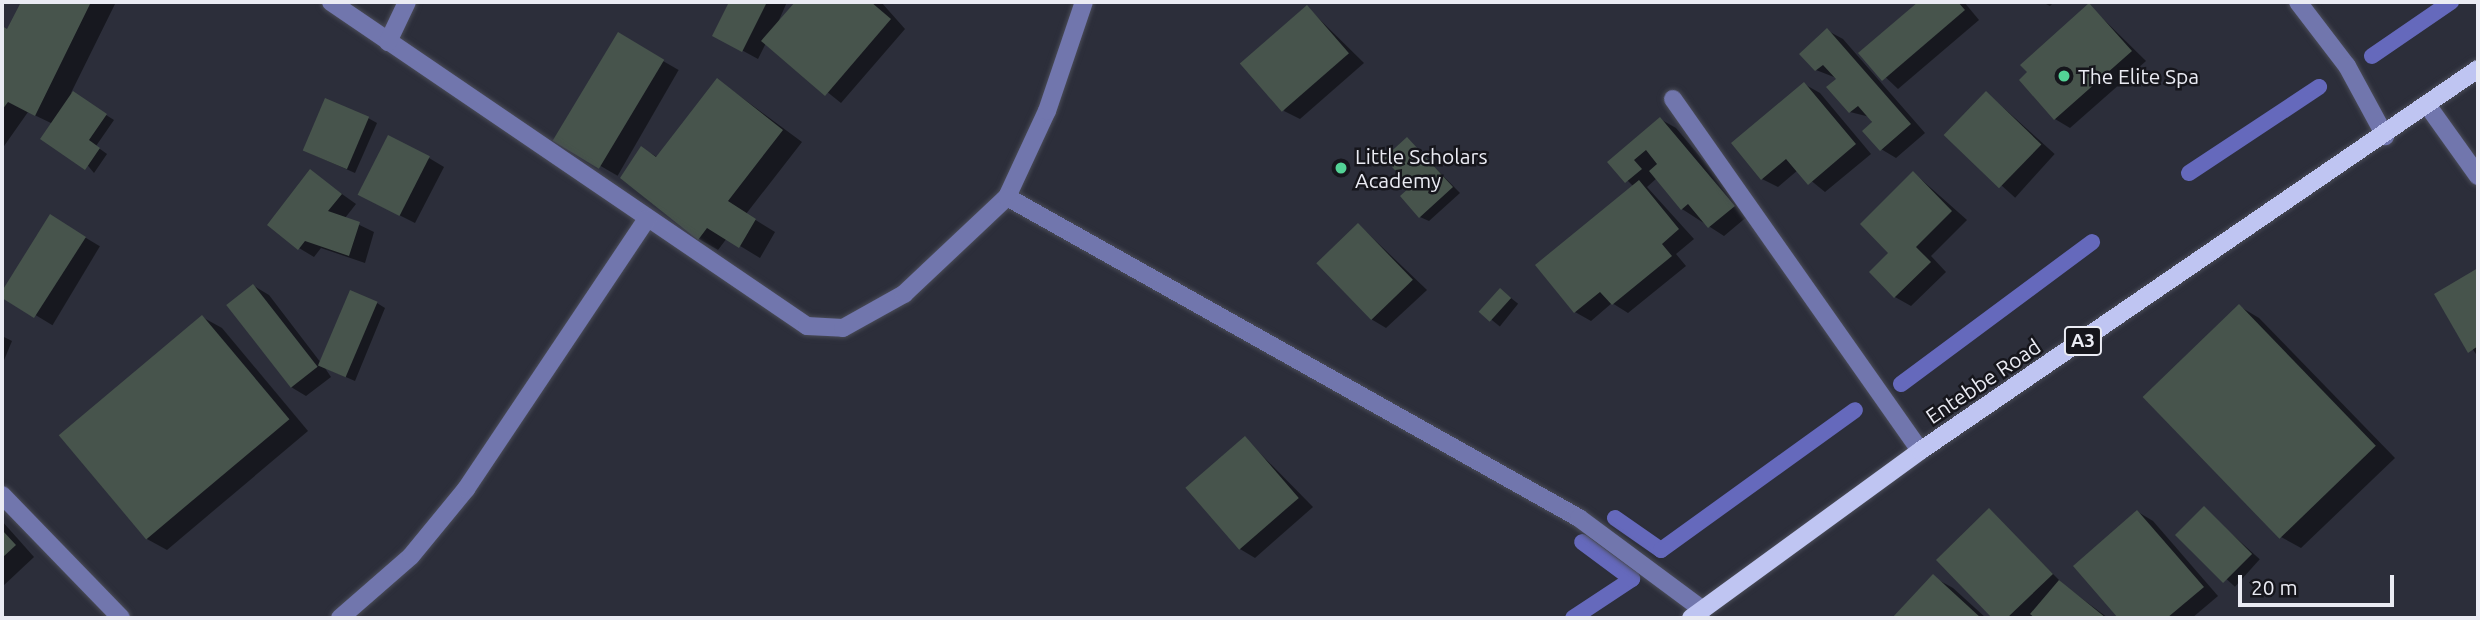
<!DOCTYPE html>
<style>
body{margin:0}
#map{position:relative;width:2480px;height:620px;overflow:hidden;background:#2c2e3a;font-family:Ubuntu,sans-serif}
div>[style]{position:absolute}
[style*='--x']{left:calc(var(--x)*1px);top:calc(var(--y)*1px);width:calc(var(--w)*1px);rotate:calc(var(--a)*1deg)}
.shadow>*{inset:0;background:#0007;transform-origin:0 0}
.stream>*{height:16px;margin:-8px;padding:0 8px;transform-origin:8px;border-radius:8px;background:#6569bc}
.building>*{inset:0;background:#47544c;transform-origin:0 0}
.roads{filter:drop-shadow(0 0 2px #4a4c58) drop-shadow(0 0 2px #4a4c58)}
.minor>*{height:18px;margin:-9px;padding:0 9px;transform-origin:9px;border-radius:9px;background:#7176ad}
.major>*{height:18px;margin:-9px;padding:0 9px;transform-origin:9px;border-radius:9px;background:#bfc5f2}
.dots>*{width:19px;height:19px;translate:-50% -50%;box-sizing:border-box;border:4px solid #16161c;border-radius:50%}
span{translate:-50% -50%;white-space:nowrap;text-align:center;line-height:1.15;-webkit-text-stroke:5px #16161c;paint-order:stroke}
.shield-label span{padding:2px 5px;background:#16161c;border:2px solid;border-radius:5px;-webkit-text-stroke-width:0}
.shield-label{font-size:19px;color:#eaebf3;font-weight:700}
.poi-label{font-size:21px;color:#eaebf3}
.left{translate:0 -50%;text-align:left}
.street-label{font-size:21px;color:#eaebf3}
.frame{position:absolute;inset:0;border:4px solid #eaebf3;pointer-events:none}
.scale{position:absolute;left:2238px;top:575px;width:156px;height:32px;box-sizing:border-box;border:4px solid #eaebf3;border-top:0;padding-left:9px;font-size:21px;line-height:24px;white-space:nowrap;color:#eaebf3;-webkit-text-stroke:5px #16161c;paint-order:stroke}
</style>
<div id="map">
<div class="shadow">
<i style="clip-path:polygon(23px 2px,116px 2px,71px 93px,114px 120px,96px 146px,107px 154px,94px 173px,53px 124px,28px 112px,2px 149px,2px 28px,8px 31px)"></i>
<i style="clip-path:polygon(731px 2px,787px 2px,776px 27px,797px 2px,881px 2px,905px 29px,841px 103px,766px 43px,758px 59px,714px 35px)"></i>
<i style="clip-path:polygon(1921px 2px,1964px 2px,1979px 20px,1898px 89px,1860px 53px)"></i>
<i style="clip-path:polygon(2042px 2px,2054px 2px,2050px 6px)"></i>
<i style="clip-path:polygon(2089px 5px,2146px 61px,2070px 128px,2055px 119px)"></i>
<i style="clip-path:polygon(1307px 7px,1364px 63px,1300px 119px,1284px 111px)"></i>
<i style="clip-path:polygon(1828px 31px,1843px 39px,1925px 133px,1896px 158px,1881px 149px,1870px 117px,1850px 112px,1839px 79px,1816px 70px)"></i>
<i style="left:618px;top:35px;width:70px;height:122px;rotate:30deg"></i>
<i style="clip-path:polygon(718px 80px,802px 142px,746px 214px,775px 232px,760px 258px,727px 238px,718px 250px,699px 239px,642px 148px,657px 157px)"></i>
<i style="clip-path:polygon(1804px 84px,1820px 93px,1871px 154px,1825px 192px,1798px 170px,1778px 187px,1762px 179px)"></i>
<i style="left:1987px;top:93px;width:91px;height:59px;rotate:42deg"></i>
<i style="clip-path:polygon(368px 118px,377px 123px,355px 173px,312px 154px)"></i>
<i style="clip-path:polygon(1660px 119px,1676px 128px,1749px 215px,1724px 236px,1682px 209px,1657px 178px,1647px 187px,1694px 239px,1676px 254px,1686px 266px,1628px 313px,1612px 303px,1591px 321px,1575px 312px,1634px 187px,1609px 162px)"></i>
<i style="clip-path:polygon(1407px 139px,1460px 193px,1429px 221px,1420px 217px,1412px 187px)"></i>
<i style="clip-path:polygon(429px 158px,444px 167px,415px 223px,375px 203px)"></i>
<i style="clip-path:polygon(311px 172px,356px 204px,345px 218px,374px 232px,365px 263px,321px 248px,314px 257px,299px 248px)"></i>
<i style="clip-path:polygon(1914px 173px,1967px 220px,1931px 256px,1946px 272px,1911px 306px,1895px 297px,1891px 253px)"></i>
<i style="left:51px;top:217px;width:57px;height:92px;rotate:31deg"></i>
<i style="clip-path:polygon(1359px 225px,1427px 290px,1386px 328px,1371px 319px)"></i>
<i style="clip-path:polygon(2478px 270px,2478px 357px,2436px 295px)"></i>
<i style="clip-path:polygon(254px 286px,269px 295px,321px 363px,377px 303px,385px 308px,355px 381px,325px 368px,331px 377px,306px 396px,291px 387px,228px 305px)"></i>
<i style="left:1501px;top:290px;width:22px;height:29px;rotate:39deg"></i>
<i style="clip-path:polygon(2239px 306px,2259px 318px,2395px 458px,2301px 548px,2281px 537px,2146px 397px)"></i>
<i style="clip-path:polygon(202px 317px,222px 328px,308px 431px,167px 550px,147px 539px)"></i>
<i style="clip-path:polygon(2px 336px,12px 341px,2px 365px)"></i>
<i style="clip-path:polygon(1246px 439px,1313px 507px,1255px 558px,1240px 549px)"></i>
<i style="left:2204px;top:509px;width:75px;height:37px;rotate:42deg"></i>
<i style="clip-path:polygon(1989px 510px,2065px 586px,2108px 618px,1995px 618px,1938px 560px)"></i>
<i style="clip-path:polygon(2138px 512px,2153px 521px,2218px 596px,2192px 618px,2121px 618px,2076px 566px)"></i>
<i style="clip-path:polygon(2px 521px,34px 557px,2px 587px)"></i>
<i style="clip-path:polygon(1933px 577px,1953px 588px,1986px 618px,1895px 618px)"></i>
</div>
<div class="stream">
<i style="--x:2372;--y:56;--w:96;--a:-34.4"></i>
<i style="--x:2189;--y:173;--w:156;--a:-33.5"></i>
<i style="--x:1901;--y:384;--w:238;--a:-36.6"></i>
<i style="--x:1615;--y:518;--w:56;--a:34.8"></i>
<i style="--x:1661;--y:550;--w:239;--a:-35.8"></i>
<i style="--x:1573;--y:618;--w:71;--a:-33.5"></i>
<i style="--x:1632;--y:579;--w:62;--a:-143.5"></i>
</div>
<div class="building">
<i style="clip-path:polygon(21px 2px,91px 2px,35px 116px,8px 102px,2px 110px,2px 26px,7px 29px)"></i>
<i style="clip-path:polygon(729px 2px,767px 2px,742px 52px,712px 36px)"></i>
<i style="clip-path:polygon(795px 2px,871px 2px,891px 19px,825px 96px,761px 41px)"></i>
<i style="clip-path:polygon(1918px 2px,1958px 2px,1965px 10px,1882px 81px,1858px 53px)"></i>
<i style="clip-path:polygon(2089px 3px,2132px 51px,2054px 120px,2019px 80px,2027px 72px,2020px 65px)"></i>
<i style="left:1307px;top:5px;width:64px;height:89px;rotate:49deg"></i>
<i style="clip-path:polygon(1827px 28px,1911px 124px,1880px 151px,1862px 131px,1872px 122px,1858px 106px,1849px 113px,1826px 87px,1836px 79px,1823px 65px,1815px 71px,1799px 54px)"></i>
<i style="left:618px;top:32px;width:54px;height:127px;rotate:31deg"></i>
<i style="clip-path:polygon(717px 78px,783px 130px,728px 201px,756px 219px,739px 248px,707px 228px,698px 240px,620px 178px,641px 146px,656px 157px)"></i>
<i style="clip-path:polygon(1804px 82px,1856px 144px,1808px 185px,1786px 159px,1761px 180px,1731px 143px)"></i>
<i style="clip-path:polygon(73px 91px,107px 114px,89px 140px,100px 148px,85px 170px,40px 139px)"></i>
<i style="left:1986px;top:91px;width:77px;height:61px;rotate:44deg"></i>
<i style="left:325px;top:98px;width:48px;height:57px;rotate:23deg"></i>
<i style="clip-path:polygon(1660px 117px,1735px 206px,1708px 228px,1688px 204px,1681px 210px,1649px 171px,1657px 164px,1646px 150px,1634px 160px,1642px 169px,1625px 183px,1607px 162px)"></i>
<i style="left:388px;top:135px;width:47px;height:67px;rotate:27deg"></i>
<i style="clip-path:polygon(1407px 137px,1453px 187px,1419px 218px,1400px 196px,1410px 187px,1384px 158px)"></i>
<i style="clip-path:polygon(310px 169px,342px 194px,328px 211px,360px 222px,349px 256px,305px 241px,298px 250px,267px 225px)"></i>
<i style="clip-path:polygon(1913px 171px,1952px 211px,1916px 247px,1931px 262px,1894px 298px,1869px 272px,1888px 253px,1860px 224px)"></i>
<i style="clip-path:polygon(1639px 180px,1679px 229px,1662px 244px,1672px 256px,1612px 305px,1600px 292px,1574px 313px,1535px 265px)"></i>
<i style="clip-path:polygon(50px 214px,86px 237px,34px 318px,2px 298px,2px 291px)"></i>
<i style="left:1358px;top:223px;width:79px;height:58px;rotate:46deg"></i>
<i style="clip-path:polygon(2478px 268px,2478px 346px,2468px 353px,2434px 294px)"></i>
<i style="left:253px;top:284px;width:105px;height:34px;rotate:52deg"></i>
<i style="left:1500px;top:288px;width:15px;height:32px;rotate:42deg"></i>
<i style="left:350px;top:290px;width:30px;height:82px;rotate:23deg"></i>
<i style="left:2239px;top:304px;width:197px;height:134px;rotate:46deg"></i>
<i style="left:202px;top:315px;width:136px;height:187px;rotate:50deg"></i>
<i style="left:1245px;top:436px;width:82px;height:79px;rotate:49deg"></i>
<i style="left:2204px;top:506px;width:68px;height:41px;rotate:45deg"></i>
<i style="clip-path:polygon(1989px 508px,2053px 574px,2007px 618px,1992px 618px,1936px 560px)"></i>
<i style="clip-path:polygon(2137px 510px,2204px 587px,2167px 618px,2118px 618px,2073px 566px)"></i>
<i style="clip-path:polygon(2px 530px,16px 545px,2px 558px)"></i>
<i style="clip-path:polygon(1933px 574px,1981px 618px,1892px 618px)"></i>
<i style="clip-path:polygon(2059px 580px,2106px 618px,2035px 618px,2030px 614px)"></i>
</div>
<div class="roads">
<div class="minor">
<i style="--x:331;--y:2;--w:576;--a:34.24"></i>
<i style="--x:807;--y:326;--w:36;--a:3"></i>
<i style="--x:843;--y:328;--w:70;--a:-29.1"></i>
<i style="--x:904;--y:294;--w:141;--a:-43.3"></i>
<i style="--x:1007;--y:197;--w:95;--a:-65.1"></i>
<i style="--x:1047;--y:111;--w:115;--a:-71.3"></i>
<i style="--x:2298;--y:2;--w:81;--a:52.6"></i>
<i style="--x:2347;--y:66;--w:80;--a:61.5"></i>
<i style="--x:388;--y:42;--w:44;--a:-64.6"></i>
<i style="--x:1673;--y:99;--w:430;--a:54.9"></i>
<i style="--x:2428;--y:106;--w:86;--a:54.5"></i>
<i style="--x:1007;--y:197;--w:656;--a:29.3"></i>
<i style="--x:1579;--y:518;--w:154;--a:36.6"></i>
<i style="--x:2;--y:495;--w:171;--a:45.9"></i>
<i style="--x:340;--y:618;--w:94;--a:-41.1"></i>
<i style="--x:411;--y:556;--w:87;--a:-50.6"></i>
<i style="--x:466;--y:489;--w:325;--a:-56.2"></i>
</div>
<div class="major">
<i style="--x:1691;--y:618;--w:283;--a:-36.1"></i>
<i style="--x:1920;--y:451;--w:676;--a:-34.4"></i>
</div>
</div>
<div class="dots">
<i style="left:2064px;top:76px;background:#53d396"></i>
<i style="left:1341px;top:168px;background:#53d396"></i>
</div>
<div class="shield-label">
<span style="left:2083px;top:341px">A3</span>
</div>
<div class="poi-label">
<span class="left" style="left:2078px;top:76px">The Elite Spa</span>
<span class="left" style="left:1355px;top:168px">Little Scholars<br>Academy</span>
</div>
<div class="street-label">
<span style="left:1983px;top:381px;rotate:-34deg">Entebbe Road</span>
</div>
<div class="frame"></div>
<div class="scale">20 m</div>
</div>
